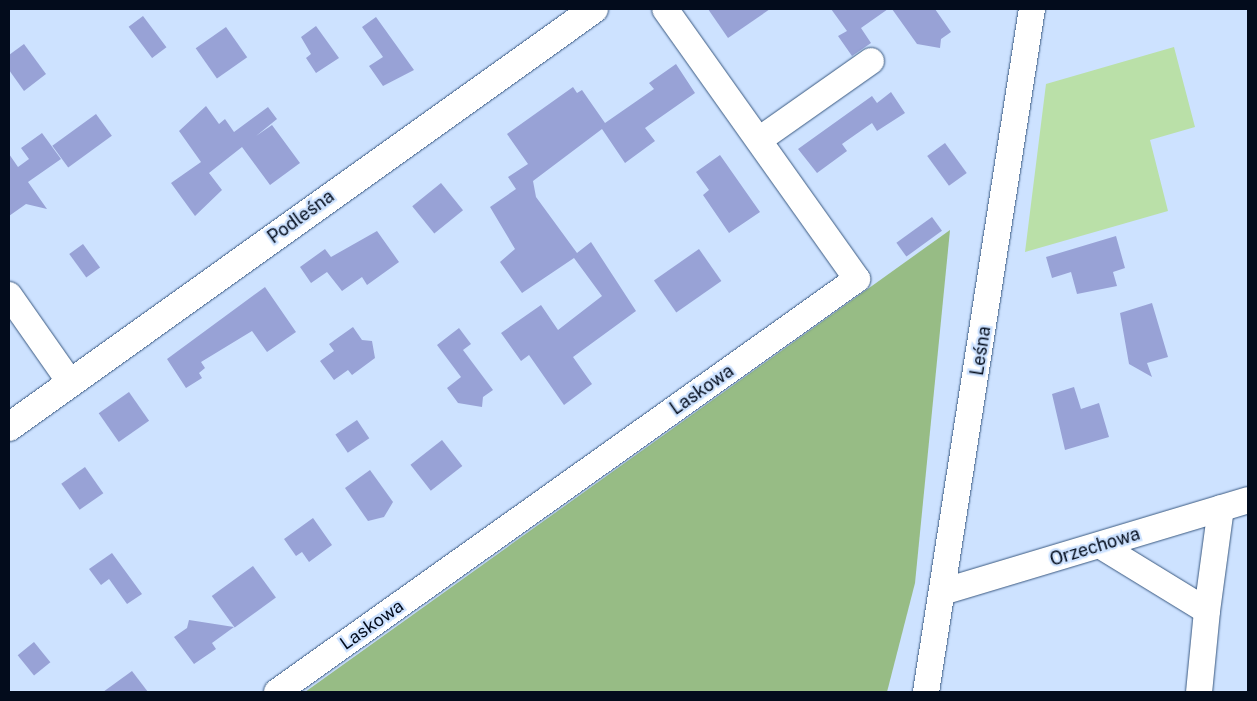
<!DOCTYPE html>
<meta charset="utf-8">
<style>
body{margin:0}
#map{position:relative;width:1257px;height:701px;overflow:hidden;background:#cde2ff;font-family:"Public Sans",sans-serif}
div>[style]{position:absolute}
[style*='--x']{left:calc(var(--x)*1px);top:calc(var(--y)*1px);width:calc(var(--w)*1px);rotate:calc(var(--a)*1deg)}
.green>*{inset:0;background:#bae0a8}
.forest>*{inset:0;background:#97bc85}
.building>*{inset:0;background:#98a2d6;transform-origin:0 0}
.roads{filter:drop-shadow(0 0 1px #3a5981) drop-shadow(0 0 1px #3a5981)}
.minor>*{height:26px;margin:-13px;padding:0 13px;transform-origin:13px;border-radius:13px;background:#fff}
.tertiary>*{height:28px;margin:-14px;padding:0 14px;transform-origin:14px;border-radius:14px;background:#fff}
span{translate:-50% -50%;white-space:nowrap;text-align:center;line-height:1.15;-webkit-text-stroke:4.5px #cde2ff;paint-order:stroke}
.street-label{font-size:18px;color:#030c1c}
.frame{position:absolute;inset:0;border:10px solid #030c1c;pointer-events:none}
</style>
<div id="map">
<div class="green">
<i style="clip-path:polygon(1174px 47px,1195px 127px,1150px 140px,1168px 211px,1025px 252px,1046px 84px)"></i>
</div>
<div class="forest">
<i style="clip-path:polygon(950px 230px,915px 583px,887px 692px,305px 692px)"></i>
</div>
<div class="building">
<i style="clip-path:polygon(708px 9px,770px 9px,728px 38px)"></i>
<i style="clip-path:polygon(831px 9px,888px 9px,861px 28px,871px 43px,852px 56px,838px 36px,847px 31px)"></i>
<i style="clip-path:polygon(892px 9px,935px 9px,951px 32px,941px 39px,940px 48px,917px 44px)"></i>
<i style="left:143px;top:16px;width:39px;height:18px;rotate:53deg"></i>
<i style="clip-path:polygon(376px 17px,414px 70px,383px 86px,369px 66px,383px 57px,362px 27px)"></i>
<i style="clip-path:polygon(316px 26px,339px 58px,316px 73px,306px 58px,311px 54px,301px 37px)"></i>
<i style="left:226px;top:27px;width:37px;height:37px;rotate:55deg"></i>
<i style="clip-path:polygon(24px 44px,46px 74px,24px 91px,9px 70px,9px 55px)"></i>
<i style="clip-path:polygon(676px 64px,695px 93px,645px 128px,655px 141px,625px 163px,602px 129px,533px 181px,536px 197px,577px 253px,591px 242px,636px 311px,573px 357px,592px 384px,564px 405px,529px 355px,521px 361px,501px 333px,541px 305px,558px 330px,602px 296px,574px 258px,522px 293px,500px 262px,515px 249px,490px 207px,516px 189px,508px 177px,528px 164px,507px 134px,573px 87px,577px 93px,582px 90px,605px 123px,654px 89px,649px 83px)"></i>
<i style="clip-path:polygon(891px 92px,905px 113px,877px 131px,872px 123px,842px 144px,847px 151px,817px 173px,798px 149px,872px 96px,877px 103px)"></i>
<i style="clip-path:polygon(206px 106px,219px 124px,225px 119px,234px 132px,268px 107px,277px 119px,256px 136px,272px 125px,300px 163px,270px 185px,242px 147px,209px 173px,222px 190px,195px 216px,171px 183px,201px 162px,179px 131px)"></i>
<i style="left:96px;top:114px;width:27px;height:54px;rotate:54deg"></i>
<i style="clip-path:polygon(42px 133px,61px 159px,28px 182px,47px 209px,26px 204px,9px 216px,9px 154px,18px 167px,29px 159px,21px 148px)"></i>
<i style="left:945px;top:143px;width:37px;height:22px;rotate:54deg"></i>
<i style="clip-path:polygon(720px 155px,760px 212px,729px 233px,703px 195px,709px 190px,696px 172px)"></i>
<i style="left:441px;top:183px;width:35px;height:37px;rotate:51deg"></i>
<i style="left:932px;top:217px;width:17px;height:44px;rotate:54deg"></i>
<i style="clip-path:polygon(377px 231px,399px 262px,367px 285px,362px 277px,342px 291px,327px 272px,311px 283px,300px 267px,325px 249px,331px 257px)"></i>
<i style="clip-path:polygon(1116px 236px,1125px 268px,1113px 272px,1117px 286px,1077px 294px,1071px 272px,1052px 278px,1046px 257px)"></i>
<i style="left:83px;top:244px;width:29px;height:17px;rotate:54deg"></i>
<i style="left:699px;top:249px;width:39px;height:55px;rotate:55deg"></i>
<i style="clip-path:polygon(265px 287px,296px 332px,267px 352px,252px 331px,201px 362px,205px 368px,199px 373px,202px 378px,186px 388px,167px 359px)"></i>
<i style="clip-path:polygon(1152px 303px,1168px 357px,1147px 363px,1152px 377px,1129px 364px,1120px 313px)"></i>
<i style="clip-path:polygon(353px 327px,362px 340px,372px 341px,375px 358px,352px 375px,348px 370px,334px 380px,320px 361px,334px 351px,329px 344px)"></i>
<i style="clip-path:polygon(459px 328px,471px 344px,463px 350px,493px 390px,483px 397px,482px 407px,458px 403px,447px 388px,461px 377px,437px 345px)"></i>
<i style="clip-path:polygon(1074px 387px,1081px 409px,1099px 403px,1109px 437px,1065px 450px,1052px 394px)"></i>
<i style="left:129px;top:392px;width:35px;height:37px;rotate:55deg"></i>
<i style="left:357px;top:420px;width:22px;height:26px;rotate:56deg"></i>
<i style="left:442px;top:440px;width:33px;height:40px;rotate:52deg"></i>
<i style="left:85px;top:467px;width:32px;height:29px;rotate:55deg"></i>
<i style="clip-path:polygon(370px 470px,393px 502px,384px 517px,368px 521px,345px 488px)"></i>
<i style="clip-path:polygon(313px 518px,332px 545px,309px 562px,302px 552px,296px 556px,284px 539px)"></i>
<i style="clip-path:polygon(112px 553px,142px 594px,127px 604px,109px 579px,101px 585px,89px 569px)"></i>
<i style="left:253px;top:566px;width:39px;height:51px;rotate:54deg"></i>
<i style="clip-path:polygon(189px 620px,234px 627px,212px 643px,216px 649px,194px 664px,174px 637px,187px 628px)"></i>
<i style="left:34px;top:642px;width:26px;height:21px;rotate:51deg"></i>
<i style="clip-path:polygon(132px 671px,148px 692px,103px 692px)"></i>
</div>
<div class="roads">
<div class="minor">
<i style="--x:759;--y:140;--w:137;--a:-35.2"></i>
<i style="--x:9;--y:295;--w:106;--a:55"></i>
<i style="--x:1101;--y:546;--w:124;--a:31.5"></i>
<i style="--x:1207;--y:611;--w:81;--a:95.6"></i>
<i style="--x:942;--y:592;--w:320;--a:-16.7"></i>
<i style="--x:1207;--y:611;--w:104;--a:-82.3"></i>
<i style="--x:277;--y:692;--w:712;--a:-35.45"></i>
<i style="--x:857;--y:279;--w:331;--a:-125.4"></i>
<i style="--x:926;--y:692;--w:691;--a:-81.18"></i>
</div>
<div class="tertiary">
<i style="--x:9;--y:427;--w:719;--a:-35.55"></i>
</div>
</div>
<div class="street-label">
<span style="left:301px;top:217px;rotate:-36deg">Podleśna</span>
<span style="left:981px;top:351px;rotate:-81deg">Leśna</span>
<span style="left:702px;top:390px;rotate:-35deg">Laskowa</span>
<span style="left:1095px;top:547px;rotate:-17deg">Orzechowa</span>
<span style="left:372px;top:625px;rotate:-35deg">Laskowa</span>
</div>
<div class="frame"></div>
</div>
